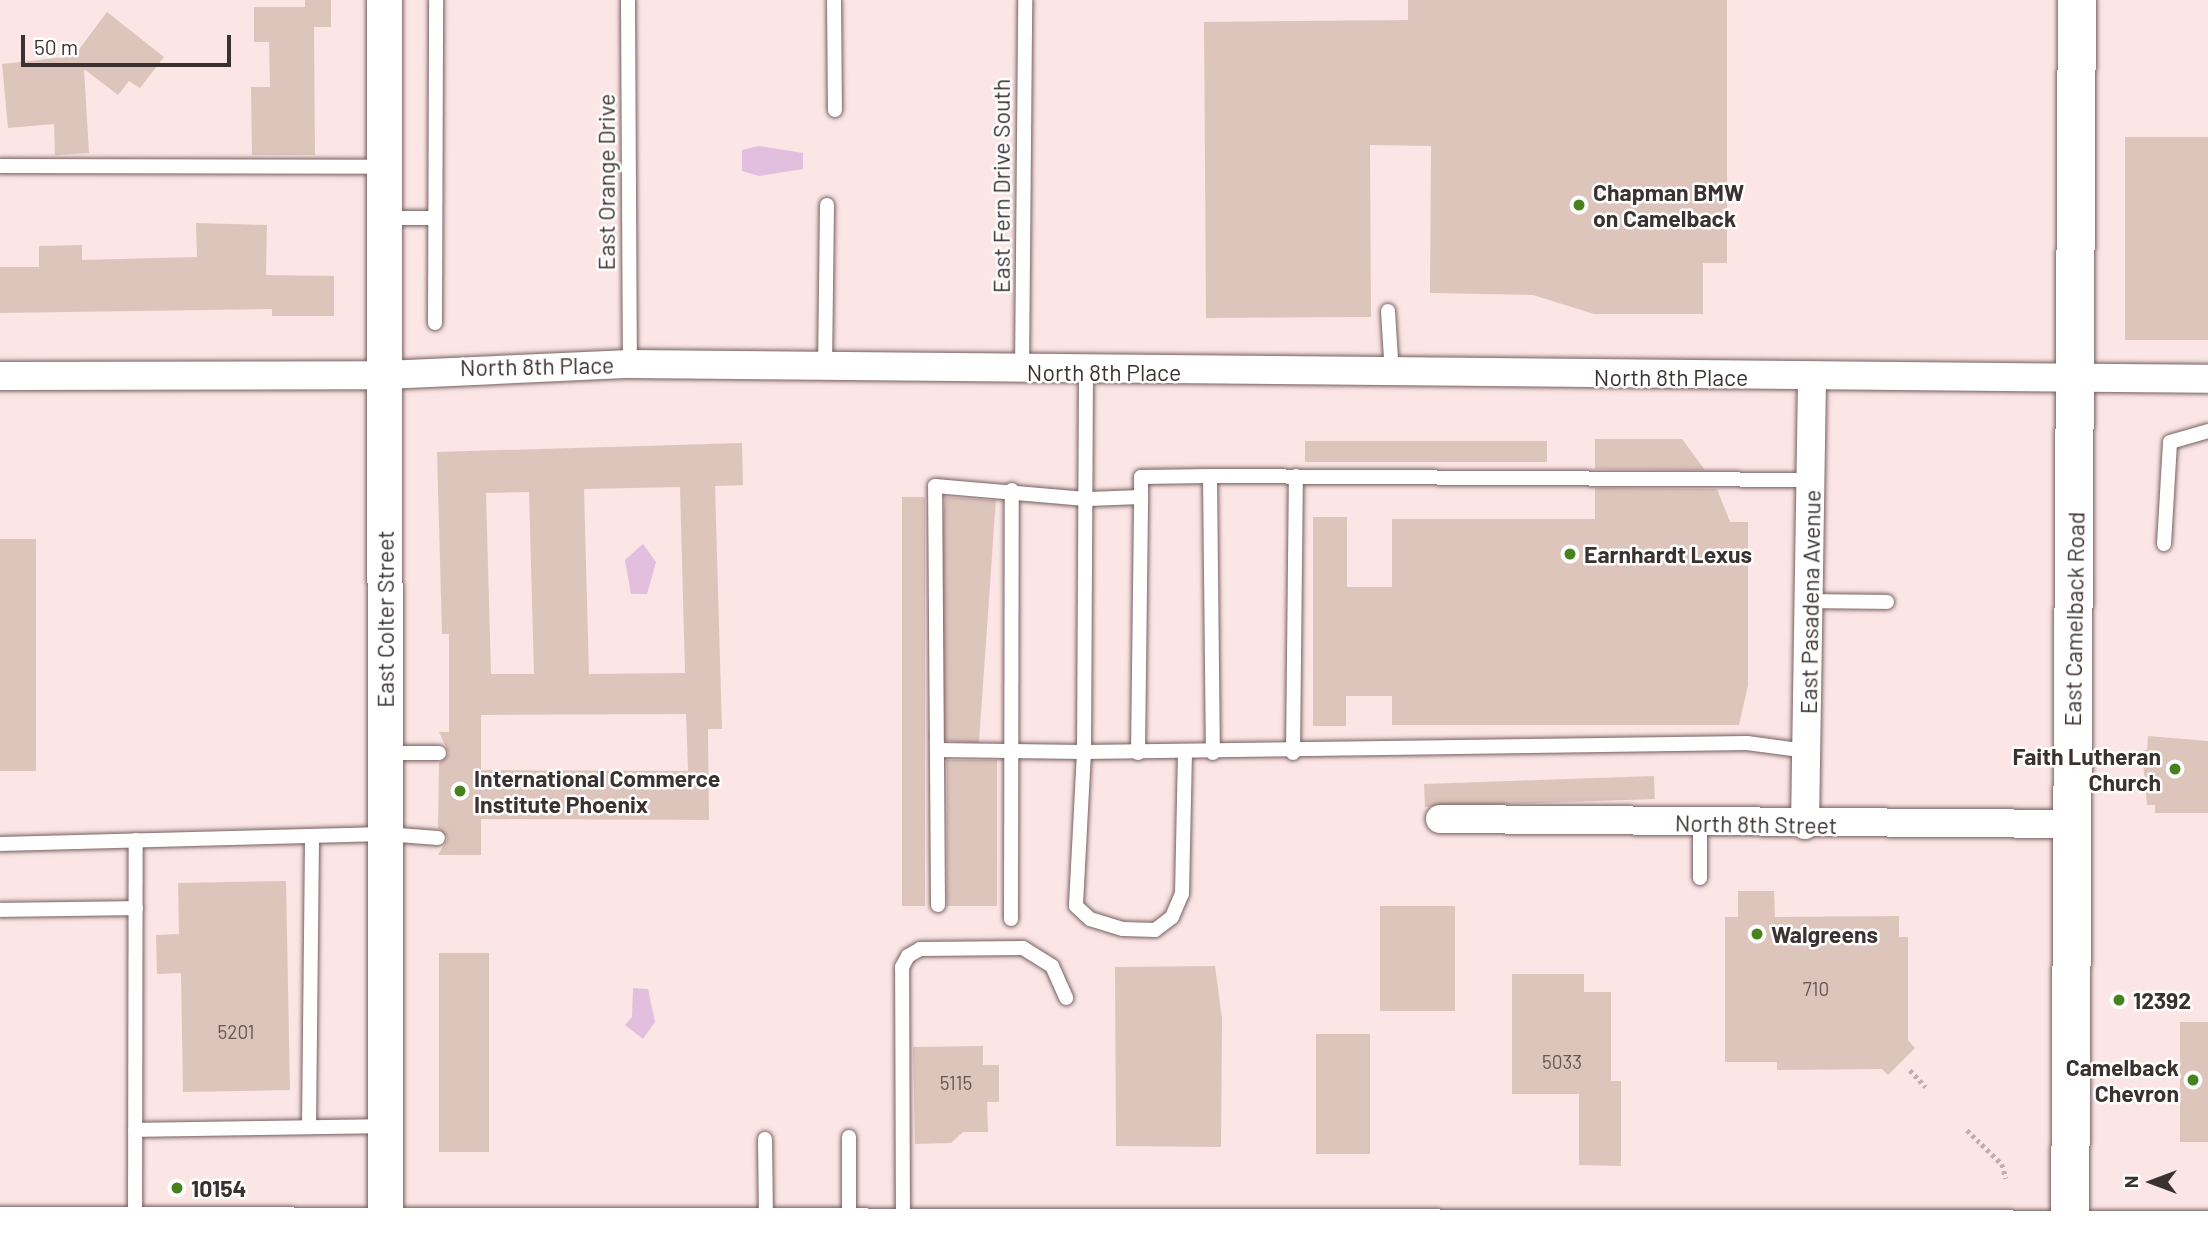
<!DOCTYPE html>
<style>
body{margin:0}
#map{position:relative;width:2208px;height:1238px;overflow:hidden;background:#fbe5e5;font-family:Barlow,sans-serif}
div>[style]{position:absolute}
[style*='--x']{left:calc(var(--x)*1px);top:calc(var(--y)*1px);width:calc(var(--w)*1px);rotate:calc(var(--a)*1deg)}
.water>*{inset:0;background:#e2bedf}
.building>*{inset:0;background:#dec5bc;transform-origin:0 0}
.path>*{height:4.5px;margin-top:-2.25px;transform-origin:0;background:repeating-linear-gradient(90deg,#c0adad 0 3.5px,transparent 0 7px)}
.roads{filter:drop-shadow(0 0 2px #765f5f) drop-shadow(0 0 2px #765f5f)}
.service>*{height:14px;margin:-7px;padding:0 7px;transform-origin:7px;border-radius:7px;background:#fff}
.minor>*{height:28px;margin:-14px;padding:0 14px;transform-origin:14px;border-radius:14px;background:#fff}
.tertiary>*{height:35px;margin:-17.5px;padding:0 17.5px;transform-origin:17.5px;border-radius:17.5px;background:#fff}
.primary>*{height:38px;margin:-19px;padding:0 19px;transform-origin:19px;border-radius:19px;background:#fff}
.dots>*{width:19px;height:19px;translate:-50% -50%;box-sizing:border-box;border:4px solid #fff;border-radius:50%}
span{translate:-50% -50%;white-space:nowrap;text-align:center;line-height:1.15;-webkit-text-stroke:5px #fff;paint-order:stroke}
.number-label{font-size:19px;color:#645654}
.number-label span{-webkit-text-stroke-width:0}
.street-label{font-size:23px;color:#3b3131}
.poi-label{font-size:23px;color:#3b3131;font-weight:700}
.left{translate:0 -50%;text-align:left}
.right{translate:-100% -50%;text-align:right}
.north{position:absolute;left:2117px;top:1147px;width:70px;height:70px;-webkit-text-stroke:5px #fff;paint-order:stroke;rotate:270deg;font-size:19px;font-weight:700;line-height:28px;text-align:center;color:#3b3131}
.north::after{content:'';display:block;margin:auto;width:24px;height:32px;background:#3b3131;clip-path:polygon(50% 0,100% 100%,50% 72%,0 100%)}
.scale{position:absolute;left:21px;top:35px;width:210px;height:32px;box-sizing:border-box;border:4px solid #3b3131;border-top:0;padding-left:9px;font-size:21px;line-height:24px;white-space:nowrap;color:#3b3131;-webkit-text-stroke:5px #fff;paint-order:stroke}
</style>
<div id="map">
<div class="water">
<i style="clip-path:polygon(759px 146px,803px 153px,803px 169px,759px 176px,742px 171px,742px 150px)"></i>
<i style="clip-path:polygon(643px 544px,656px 562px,647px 594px,631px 594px,625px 560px)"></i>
<i style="clip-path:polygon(633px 988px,648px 989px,655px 1022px,643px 1039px,625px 1025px,632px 1017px)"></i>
</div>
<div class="building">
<i style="clip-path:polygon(305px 0,331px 0,331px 27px,314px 27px,315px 155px,252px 155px,251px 87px,270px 87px,269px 42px,254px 42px,254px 7px,305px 7px)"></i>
<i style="clip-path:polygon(1408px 0,1727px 0,1727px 263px,1703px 263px,1703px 314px,1594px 314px,1533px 295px,1430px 293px,1431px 146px,1370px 145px,1371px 317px,1206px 318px,1204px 22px,1408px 20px)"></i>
<i style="clip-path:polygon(107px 12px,164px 57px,140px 88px,129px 81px,118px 95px,84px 69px,89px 153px,55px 155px,54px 124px,8px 128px,2px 64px,74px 56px)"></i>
<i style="left:2125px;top:137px;width:83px;height:203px"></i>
<i style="clip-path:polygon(196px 223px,267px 225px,266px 275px,334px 276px,334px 316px,272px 316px,272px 309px,0 313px,0 267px,39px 267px,39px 246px,82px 245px,82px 260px,197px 257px)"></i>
<i style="clip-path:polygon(1595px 439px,1682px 439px,1705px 470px,1595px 469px)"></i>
<i style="left:1305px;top:441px;width:242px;height:21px"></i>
<i style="clip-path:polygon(evenodd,742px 443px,743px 485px,715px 486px,722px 729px,708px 729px,709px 820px,481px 819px,481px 855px,438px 855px,448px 838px,438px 828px,439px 763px,449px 754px,439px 732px,449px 732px,449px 634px,442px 634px,437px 452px,742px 443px,680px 487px,685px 673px,589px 674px,584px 489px,680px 487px,742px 443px,529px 492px,534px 674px,491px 674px,486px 493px,529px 492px,742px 443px,686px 714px,688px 771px,481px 770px,481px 715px,686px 714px)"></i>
<i style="clip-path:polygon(1595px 488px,1717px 489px,1730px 522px,1748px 522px,1748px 685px,1739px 725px,1392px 725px,1392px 696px,1346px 696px,1346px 726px,1313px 726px,1313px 517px,1347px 517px,1347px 587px,1392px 587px,1392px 519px,1595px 519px)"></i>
<i style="left:925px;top:497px;width:409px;height:23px;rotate:90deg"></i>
<i style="left:945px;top:497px;width:51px;height:243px;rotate:4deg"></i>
<i style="left:0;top:539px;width:36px;height:232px"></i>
<i style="clip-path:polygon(2148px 736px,2208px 741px,2208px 813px,2155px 813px,2155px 805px,2147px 805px,2142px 750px,2147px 750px)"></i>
<i style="left:947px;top:760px;width:50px;height:146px"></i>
<i style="left:1654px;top:776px;width:23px;height:230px;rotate:88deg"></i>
<i style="clip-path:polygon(286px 881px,290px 1090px,183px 1092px,181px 973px,157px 974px,156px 935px,179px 934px,178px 883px)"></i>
<i style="clip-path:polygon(1738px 891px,1774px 891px,1775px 917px,1899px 916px,1899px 937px,1908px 937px,1908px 1040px,1915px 1048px,1888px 1075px,1882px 1069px,1777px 1070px,1777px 1062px,1725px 1062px,1725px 917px,1738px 917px)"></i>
<i style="left:1380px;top:906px;width:75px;height:105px"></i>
<i style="left:439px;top:953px;width:50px;height:199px"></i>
<i style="clip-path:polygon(1215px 966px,1222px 1019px,1221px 1147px,1116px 1146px,1115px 967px)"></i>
<i style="clip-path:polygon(1512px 974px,1584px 974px,1584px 992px,1611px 992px,1611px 1081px,1621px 1081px,1621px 1166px,1579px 1165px,1579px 1094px,1512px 1094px)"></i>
<i style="left:2180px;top:1022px;width:28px;height:120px"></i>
<i style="left:1316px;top:1034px;width:54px;height:120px"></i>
<i style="clip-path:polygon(983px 1046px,983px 1065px,999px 1065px,999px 1102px,987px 1102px,988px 1132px,963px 1132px,951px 1143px,915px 1144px,913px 1047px)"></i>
</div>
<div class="path">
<i style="--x:1910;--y:1070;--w:23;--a:47"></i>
<i style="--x:1967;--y:1130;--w:49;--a:44.2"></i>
<i style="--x:2002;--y:1164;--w:15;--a:74"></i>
</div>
<div class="roads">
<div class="service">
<i style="--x:628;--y:0;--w:364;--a:89.7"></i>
<i style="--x:834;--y:0;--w:110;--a:89.5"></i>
<i style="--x:0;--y:166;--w:384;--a:0.1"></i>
<i style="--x:385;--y:218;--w:50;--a:0"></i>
<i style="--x:1388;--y:311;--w:64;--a:86.4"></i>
<i style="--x:435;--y:323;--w:323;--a:-89.8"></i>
<i style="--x:825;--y:369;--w:164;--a:-89.3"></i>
<i style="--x:1022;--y:371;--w:371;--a:-89.5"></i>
<i style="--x:1086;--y:372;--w:380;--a:90.3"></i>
<i style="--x:1084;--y:752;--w:663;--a:-0.78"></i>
<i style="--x:1747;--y:743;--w:61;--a:7.6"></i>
<i style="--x:1210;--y:476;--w:603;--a:0.38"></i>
<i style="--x:2164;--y:544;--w:102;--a:-86.6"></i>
<i style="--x:2170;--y:442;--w:40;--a:-16"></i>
<i style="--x:1810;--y:601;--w:77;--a:0.7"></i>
<i style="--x:937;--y:750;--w:147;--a:0.8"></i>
<i style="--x:1084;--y:752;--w:154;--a:93"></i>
<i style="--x:1076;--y:906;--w:19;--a:43"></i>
<i style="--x:1090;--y:919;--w:34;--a:17"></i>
<i style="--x:1123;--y:929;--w:32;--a:2"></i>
<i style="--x:1155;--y:930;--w:21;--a:-37"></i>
<i style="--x:1172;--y:917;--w:25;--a:-67"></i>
<i style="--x:1182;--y:894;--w:141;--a:-88.8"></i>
<i style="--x:385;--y:753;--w:54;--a:0"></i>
<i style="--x:1138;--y:753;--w:256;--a:-89.3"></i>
<i style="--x:1293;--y:753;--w:277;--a:-89.4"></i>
<i style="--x:1700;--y:823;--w:55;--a:90"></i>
<i style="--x:0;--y:844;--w:385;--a:-1.5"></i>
<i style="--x:385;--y:834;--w:53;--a:4.3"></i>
<i style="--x:938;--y:905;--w:419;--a:-90.4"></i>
<i style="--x:935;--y:486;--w:154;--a:4.9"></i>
<i style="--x:1088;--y:499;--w:53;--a:-2.2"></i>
<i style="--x:1141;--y:497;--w:20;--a:-90"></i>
<i style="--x:1141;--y:477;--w:69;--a:-0.8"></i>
<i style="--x:1210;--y:476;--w:277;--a:89.4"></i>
<i style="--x:0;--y:910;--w:136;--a:-0.8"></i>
<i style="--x:1011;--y:919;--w:429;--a:-89.9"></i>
<i style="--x:309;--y:1127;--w:291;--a:-89.4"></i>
<i style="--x:135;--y:1130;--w:250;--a:-0.9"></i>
<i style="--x:849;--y:1137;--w:88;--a:90"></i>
<i style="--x:765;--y:1139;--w:86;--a:89.3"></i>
<i style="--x:135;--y:1225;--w:385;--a:-89.9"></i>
<i style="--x:903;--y:1225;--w:258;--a:-90.2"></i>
<i style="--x:902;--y:967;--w:13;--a:-61"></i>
<i style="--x:908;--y:956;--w:14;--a:-30"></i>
<i style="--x:920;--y:949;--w:103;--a:-0.6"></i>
<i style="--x:1023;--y:948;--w:34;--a:32"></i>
<i style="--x:1052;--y:966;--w:35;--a:66"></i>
</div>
<div class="minor">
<i style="--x:0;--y:376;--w:385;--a:-0.1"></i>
<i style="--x:385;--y:375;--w:245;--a:-2.6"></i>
<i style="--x:630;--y:364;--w:1578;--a:0.54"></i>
<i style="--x:1440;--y:819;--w:633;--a:0.45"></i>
<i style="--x:1805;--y:825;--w:447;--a:-89.1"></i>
</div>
<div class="tertiary">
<i style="--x:384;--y:0;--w:1226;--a:89.95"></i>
</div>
<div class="primary">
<i style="--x:0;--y:1226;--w:2208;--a:0.1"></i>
<i style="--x:2070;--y:1238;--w:1238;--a:-89.68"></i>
</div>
</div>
<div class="dots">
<i style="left:1579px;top:205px;background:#48821e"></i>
<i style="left:1570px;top:554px;background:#48821e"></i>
<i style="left:2175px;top:769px;background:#48821e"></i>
<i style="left:460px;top:791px;background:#48821e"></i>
<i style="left:1757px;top:934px;background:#48821e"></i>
<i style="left:2119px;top:1000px;background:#48821e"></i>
<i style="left:2193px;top:1080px;background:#48821e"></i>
<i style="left:177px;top:1188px;background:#48821e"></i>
</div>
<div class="number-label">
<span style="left:1816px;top:989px">710</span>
<span style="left:236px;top:1032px">5201</span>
<span style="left:1562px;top:1062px">5033</span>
<span style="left:956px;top:1083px">5115</span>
</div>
<div class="street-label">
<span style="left:606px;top:182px;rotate:-90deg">East Orange Drive</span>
<span style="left:1001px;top:186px;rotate:-90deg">East Fern Drive South</span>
<span style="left:537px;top:366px;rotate:-1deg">North 8th Place</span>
<span style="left:1104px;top:372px">North 8th Place</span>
<span style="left:1671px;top:377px">North 8th Place</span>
<span style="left:1810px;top:602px;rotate:-89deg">East Pasadena Avenue</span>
<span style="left:385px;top:619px;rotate:-90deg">East Colter Street</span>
<span style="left:2074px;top:619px;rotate:-89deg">East Camelback Road</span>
<span style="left:1756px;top:824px;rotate:1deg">North 8th Street</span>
</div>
<div class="poi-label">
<span class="left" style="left:1593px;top:205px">Chapman BMW<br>on Camelback</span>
<span class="left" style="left:1584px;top:554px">Earnhardt Lexus</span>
<span class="right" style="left:2161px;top:769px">Faith Lutheran<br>Church</span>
<span class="left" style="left:474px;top:791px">International Commerce<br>Institute Phoenix</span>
<span class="left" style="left:1771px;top:934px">Walgreens</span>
<span class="left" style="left:2133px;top:1000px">12392</span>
<span class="right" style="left:2179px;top:1080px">Camelback<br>Chevron</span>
<span class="left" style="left:191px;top:1188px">10154</span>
</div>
<div class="north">N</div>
<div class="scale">50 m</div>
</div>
